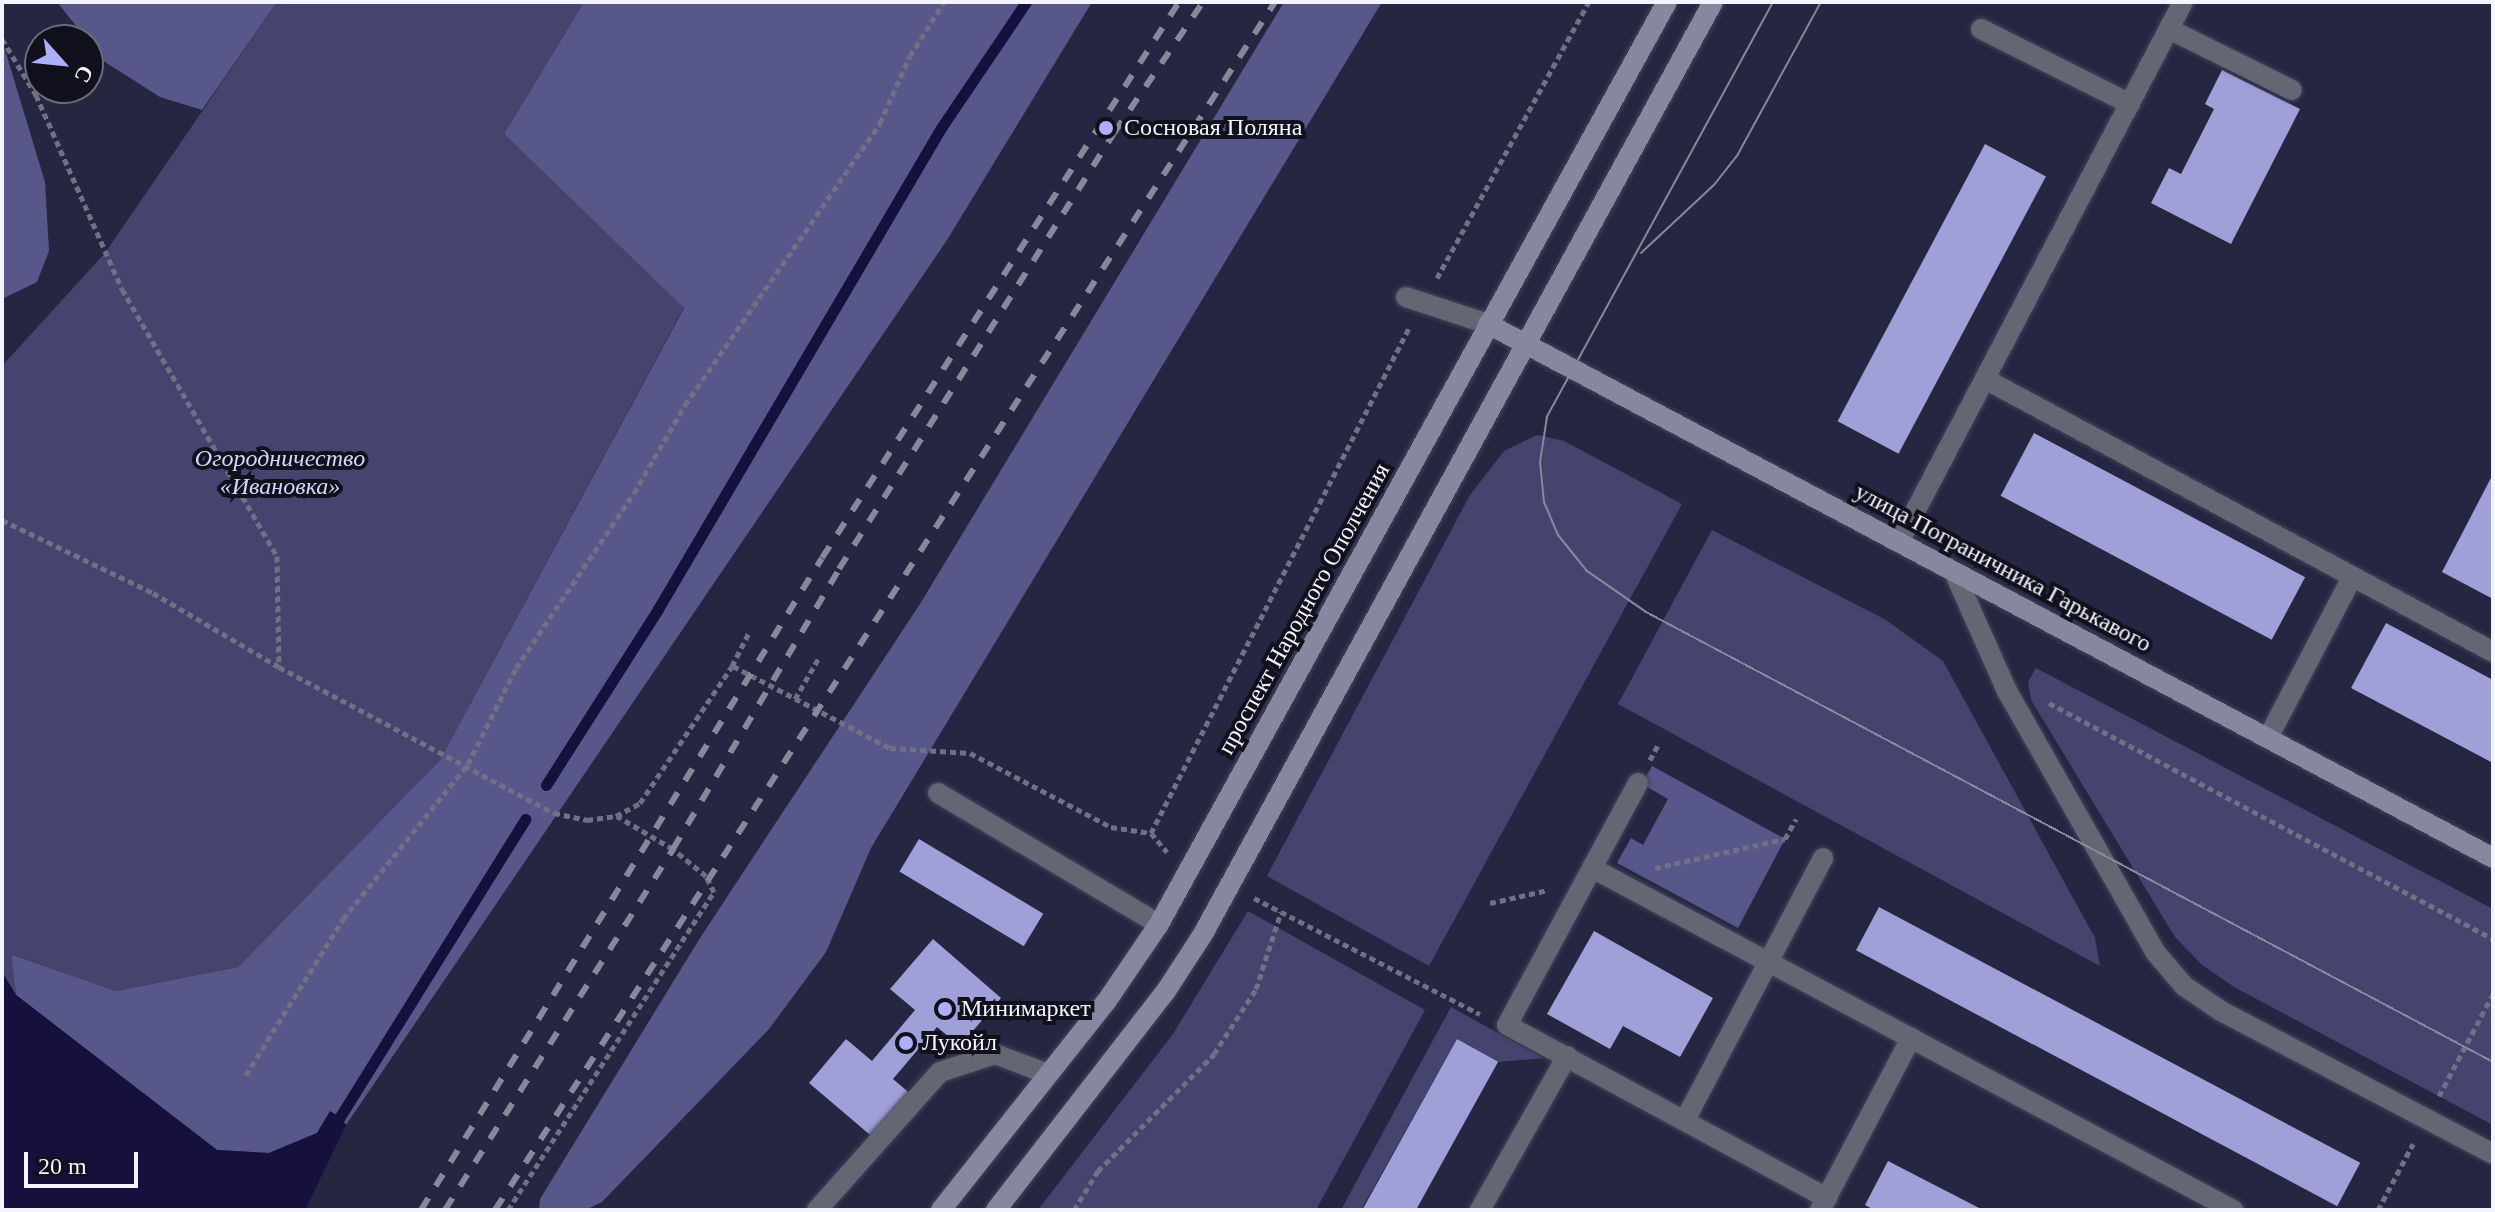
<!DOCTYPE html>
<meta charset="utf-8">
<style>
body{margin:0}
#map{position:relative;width:2495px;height:1212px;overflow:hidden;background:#272642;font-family:"Times New Roman",serif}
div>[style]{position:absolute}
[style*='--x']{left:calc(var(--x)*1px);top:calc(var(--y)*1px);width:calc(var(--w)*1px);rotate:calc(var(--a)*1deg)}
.green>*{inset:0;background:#44446e}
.forest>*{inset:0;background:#575789}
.water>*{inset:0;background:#16103c}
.stream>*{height:11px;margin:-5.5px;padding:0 5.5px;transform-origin:5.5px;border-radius:5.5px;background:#16103c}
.building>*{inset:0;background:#9ea0d7;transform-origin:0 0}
.path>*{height:5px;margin-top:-2.5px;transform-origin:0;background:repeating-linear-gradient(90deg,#707086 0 6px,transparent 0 10px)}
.roads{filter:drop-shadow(0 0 2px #44435c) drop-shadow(0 0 2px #44435c)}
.lane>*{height:20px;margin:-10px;padding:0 10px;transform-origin:10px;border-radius:10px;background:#656674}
.street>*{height:20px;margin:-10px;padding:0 10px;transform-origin:10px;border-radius:10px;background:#656674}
.secondary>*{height:20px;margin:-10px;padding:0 10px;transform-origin:10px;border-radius:10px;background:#87889f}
.tram>*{height:2px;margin:-1px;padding:0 1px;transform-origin:1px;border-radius:1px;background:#88889c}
.rail>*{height:6px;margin-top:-3px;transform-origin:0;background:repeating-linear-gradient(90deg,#88889c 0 14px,transparent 0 28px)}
.dots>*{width:22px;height:22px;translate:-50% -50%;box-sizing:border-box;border:4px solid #11111d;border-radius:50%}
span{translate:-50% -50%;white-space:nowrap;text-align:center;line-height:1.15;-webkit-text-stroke:8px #11111d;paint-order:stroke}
.poi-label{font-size:24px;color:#f3f4ff}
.left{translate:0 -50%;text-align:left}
.park-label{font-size:24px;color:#d5d7f7;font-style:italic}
.street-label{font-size:24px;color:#f3f4ff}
.frame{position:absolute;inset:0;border:4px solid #f3f4ff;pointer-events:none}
.north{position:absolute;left:24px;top:24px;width:80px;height:80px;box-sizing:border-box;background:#11111d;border:2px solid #6b6c77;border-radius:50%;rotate:117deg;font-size:22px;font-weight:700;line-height:32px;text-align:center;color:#f3f4ff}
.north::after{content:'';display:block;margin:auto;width:28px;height:36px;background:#adaffb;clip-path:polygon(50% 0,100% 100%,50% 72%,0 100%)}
.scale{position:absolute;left:24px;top:1152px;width:114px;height:36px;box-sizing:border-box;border:4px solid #f3f4ff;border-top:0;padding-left:10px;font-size:24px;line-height:28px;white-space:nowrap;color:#f3f4ff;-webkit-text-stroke:6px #11111d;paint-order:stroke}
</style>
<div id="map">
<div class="green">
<i style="clip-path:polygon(277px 2px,584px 2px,504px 134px,684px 307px,440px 760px,238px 967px,116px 991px,14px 955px,16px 995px,2px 972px,2px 366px,105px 253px)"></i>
<i style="clip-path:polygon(1537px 435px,1564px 441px,1682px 504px,1429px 966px,1267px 876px,1470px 495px,1504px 451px)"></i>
<i style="clip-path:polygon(1712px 530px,1886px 620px,1943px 661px,2095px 938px,2100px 966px,1618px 704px)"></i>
<i style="clip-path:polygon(2036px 668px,2493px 909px,2493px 1125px,2234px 987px,2201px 964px,2175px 937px,2031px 700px,2028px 682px)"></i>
<i style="clip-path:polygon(1248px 911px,1425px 1010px,1316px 1210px,1038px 1210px,1173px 1034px)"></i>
<i style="clip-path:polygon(1451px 1007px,1543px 1058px,1498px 1062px,1457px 1039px,1361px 1210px,1341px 1210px)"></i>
</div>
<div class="forest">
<i style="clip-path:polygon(57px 2px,277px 2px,202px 110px,160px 97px,105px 62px)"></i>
<i style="clip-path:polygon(584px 2px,1092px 2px,947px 240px,346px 1125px,340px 1117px,317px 1133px,269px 1153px,217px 1150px,16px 995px,12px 959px,13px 955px,116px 991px,238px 967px,440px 760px,684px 308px,504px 134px)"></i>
<i style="clip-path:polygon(1284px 2px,1382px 2px,871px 848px,826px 952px,769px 1029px,602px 1202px,585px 1210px,539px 1210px,540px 1199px,700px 938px,920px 604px)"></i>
<i style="clip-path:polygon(2px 40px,45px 182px,49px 251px,37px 282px,2px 299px)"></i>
<i style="clip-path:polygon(1652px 766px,1785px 839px,1738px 928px,1617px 863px,1631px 838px,1643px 845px,1668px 799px,1642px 784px)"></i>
</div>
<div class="water">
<i style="clip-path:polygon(2px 972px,16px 995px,217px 1150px,269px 1153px,317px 1133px,330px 1111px,340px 1117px,346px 1125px,305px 1210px,2px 1210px)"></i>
</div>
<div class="stream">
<i style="--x:546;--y:785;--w:209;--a:-57.5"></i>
<i style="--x:658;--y:609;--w:558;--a:-59.53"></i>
<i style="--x:941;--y:128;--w:152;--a:-56"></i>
<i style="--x:333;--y:1128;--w:364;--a:-58.1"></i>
</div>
<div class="building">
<i style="clip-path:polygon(2222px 70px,2300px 109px,2231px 244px,2151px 203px,2169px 168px,2181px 174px,2214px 109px,2205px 104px)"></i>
<i style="left:1985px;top:144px;width:69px;height:314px;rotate:28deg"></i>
<i style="left:2034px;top:433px;width:307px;height:71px;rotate:28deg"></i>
<i style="clip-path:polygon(2493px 474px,2493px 599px,2442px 572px)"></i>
<i style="clip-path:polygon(2386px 623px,2493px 680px,2493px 763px,2351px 688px)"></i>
<i style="left:919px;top:839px;width:145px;height:38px;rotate:31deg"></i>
<i style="left:1879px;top:907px;width:545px;height:49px;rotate:28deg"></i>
<i style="clip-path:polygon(1594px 931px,1713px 998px,1680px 1057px,1623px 1026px,1610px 1049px,1547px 1014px)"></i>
<i style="clip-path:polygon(933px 939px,1001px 998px,960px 1046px,937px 1027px,893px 1079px,913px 1096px,876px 1140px,809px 1083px,846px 1039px,872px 1061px,915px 1010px,890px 989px)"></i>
<i style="left:1457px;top:1039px;width:47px;height:196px;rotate:29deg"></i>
<i style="clip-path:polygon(1888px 1161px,1983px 1210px,1874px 1210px,1865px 1205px)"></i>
</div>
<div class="path">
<i style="--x:2;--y:39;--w:66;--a:58.7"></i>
<i style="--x:36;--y:95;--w:212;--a:66.1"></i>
<i style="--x:122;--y:289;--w:309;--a:59.9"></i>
<i style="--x:277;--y:556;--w:110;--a:89"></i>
<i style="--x:1437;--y:278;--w:315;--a:-61.2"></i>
<i style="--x:2;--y:520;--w:168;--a:25.8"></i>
<i style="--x:153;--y:593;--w:146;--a:30.4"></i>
<i style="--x:279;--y:667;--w:311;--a:28"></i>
<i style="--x:554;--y:813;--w:34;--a:12"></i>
<i style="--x:587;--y:820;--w:29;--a:-8"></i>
<i style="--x:616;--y:816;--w:27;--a:-28"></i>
<i style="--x:640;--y:803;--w:165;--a:-56.1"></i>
<i style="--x:732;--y:666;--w:39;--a:-63"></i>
<i style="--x:733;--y:666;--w:177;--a:27.6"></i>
<i style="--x:890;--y:748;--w:80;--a:3.6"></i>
<i style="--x:970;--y:753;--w:159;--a:27.7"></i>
<i style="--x:1111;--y:827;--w:40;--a:8.5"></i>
<i style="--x:1151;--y:833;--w:25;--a:50"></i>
<i style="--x:795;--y:699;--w:50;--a:-59.8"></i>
<i style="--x:2049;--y:703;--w:503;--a:27.99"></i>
<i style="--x:1650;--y:760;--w:17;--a:-62"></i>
<i style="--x:1151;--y:833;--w:567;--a:-62.94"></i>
<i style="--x:1655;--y:868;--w:133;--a:-12.6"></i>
<i style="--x:1785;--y:839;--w:23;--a:-61"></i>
<i style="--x:1254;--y:898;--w:254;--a:27.2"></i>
<i style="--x:1490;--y:903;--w:59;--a:-12.6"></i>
<i style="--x:246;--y:1075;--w:184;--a:-58.1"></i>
<i style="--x:343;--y:919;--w:199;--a:-51.1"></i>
<i style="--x:468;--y:764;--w:107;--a:-63.4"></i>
<i style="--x:516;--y:668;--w:211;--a:-56"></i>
<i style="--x:634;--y:493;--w:102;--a:-59.9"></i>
<i style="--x:685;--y:405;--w:343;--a:-55.3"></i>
<i style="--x:880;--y:123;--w:73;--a:-65.9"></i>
<i style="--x:910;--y:56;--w:64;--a:-57.8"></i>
<i style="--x:2439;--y:1096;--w:115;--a:-62.1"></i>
<i style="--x:508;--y:1210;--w:379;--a:-57.1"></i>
<i style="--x:714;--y:892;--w:18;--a:-117"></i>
<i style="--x:706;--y:876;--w:43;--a:-140.7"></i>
<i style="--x:673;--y:849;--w:65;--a:-149.5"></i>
<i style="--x:1074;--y:1210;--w:46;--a:-58.4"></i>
<i style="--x:1098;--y:1171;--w:165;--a:-45.2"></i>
<i style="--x:1214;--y:1054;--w:77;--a:-57.1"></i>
<i style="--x:1256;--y:989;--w:81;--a:-72"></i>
<i style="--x:2378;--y:1210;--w:75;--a:-62.1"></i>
</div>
<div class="roads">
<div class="lane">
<i style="--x:1981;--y:29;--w:167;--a:26.7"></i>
<i style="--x:2169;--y:29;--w:137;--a:26.4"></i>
<i style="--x:1406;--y:297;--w:86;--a:18.2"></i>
<i style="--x:1985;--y:379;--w:577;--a:28.25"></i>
<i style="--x:1899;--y:542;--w:610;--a:-62.26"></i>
<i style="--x:2268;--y:738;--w:182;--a:-62.4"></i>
<i style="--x:1638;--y:783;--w:275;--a:118.4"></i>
<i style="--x:1507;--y:1025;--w:364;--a:28.4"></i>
<i style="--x:938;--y:793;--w:257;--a:30.7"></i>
<i style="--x:1592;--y:868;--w:727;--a:28.08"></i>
<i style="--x:1685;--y:1120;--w:296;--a:-62.2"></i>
<i style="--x:817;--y:1210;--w:185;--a:-48.3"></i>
<i style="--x:940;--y:1072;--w:58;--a:-18.1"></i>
<i style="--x:995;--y:1054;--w:57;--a:20.7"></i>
<i style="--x:1480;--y:1210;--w:177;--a:-60.5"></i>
<i style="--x:1820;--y:1210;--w:195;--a:-62.1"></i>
</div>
<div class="street">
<i style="--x:1954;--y:572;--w:130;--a:66"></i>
<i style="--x:2007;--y:691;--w:301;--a:60.4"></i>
<i style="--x:2156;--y:953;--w:43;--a:49.7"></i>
<i style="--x:2184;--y:986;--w:45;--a:34"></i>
<i style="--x:2221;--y:1011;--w:307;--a:27.7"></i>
</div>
<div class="secondary">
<i style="--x:1488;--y:324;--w:1138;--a:27.98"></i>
<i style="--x:941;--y:1210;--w:265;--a:-51.6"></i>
<i style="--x:1106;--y:1002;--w:94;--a:-55.8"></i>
<i style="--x:1159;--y:924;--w:1053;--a:-61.15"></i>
<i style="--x:996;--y:1210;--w:277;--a:-52.2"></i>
<i style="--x:1166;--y:991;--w:68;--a:-57"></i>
<i style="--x:1203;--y:934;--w:1062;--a:-61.31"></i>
</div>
</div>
<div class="tram">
<i style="--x:1773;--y:2;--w:473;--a:118.6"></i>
<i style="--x:1547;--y:417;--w:46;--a:98.8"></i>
<i style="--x:1540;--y:462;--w:40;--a:84.3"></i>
<i style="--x:1544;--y:502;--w:36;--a:67"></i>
<i style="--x:1558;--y:535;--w:46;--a:51.1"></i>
<i style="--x:1587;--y:571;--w:72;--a:34.8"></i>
<i style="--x:1646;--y:612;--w:959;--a:27.98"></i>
<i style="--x:1641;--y:253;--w:100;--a:-43"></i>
<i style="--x:1714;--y:185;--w:39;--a:-52"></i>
<i style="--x:1738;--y:154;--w:173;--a:-61.4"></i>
</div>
<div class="rail">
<i style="--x:421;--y:1210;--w:765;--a:-58.41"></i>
<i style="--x:822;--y:558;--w:661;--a:-57.3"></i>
<i style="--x:445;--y:1210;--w:427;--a:-57.7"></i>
<i style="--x:673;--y:849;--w:326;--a:-59.3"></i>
<i style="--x:839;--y:569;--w:515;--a:-57.76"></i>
<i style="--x:1114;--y:133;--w:158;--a:-55.8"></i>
<i style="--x:495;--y:1210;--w:1438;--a:-57.15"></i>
</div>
<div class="dots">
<i style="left:1106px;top:128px;background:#adaffb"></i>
<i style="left:945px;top:1009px;background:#adaffb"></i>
<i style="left:906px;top:1043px;background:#adaffb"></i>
</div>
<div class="poi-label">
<span class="left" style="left:1124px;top:128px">Сосновая Поляна</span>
<span class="left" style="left:961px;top:1009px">Минимаркет</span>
<span class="left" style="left:922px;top:1043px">Лукойл</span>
</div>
<div class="park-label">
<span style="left:280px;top:473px">Огородничество<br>«Ивановка»</span>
</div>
<div class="street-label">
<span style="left:2003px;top:568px;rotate:28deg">улица Пограничника Гарькавого</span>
<span style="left:1304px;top:609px;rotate:-61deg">проспект Народного Ополчения</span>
</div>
<div class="frame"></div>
<div class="north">С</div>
<div class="scale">20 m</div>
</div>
